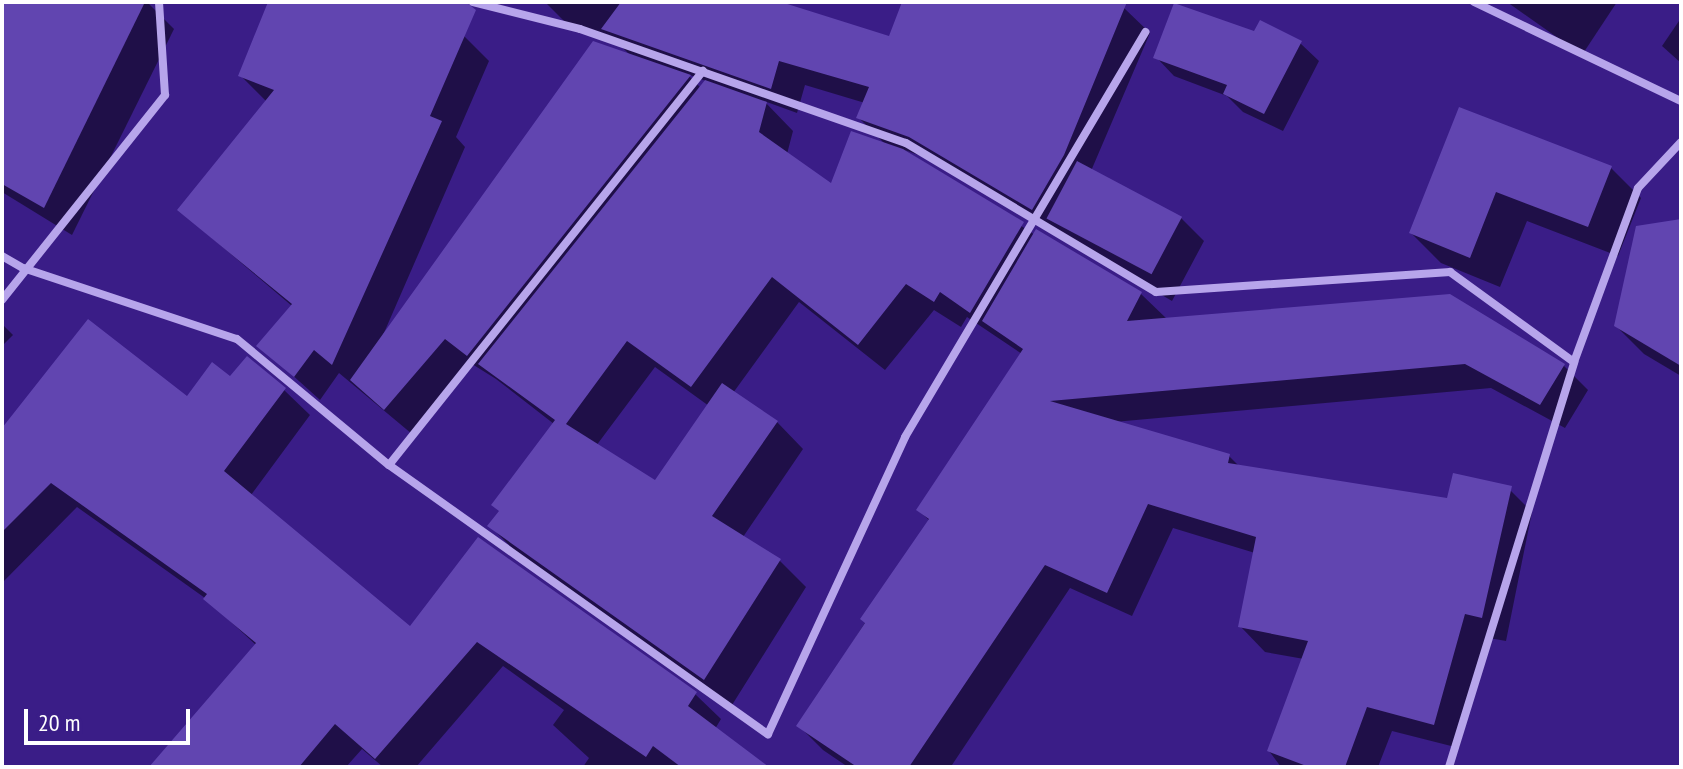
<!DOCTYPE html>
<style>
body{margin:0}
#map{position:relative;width:1683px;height:769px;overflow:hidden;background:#3a1d87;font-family:"PT Sans Narrow",sans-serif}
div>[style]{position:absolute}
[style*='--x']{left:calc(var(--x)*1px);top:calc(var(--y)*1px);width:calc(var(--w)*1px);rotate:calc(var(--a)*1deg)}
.shadow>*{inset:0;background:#0007}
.building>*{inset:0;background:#6145b0;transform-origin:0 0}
.street>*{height:8px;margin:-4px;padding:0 4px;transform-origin:4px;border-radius:4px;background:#b7a5eb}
span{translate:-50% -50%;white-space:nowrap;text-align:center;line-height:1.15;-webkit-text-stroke:6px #3a1d87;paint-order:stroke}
.frame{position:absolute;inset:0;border:4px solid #fff;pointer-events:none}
.scale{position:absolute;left:24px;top:709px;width:166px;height:36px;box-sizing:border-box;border:4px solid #fff;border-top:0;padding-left:10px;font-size:24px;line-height:28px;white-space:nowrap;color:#fff;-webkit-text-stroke:6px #3a1d87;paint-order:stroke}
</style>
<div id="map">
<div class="shadow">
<i style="clip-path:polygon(2px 2px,147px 2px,174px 29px,72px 235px,2px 192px)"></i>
<i style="clip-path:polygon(evenodd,270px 2px,389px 2px,464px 36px,489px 61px,456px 137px,465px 147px,380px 342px,632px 57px,618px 43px,566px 23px,545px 2px,774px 2px,890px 38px,904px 2px,1110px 2px,1124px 8px,1150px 33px,1091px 171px,1181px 218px,1204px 241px,1172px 301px,937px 162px,905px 150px,1035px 235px,1141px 294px,1167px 319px,1563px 365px,1588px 390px,1565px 428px,1491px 388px,1114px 422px,1229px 456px,1240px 467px,1449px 500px,1507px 487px,1532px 512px,1506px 641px,1489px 638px,1459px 748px,1392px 731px,1378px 767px,1281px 767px,1269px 751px,1304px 659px,1265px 652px,1241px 627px,1255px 553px,1173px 528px,1132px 616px,1070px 588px,952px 765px,956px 767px,848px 767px,823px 750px,799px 726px,930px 521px,918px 510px,1022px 354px,967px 317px,961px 327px,934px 310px,885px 370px,799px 302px,733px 393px,777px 422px,803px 449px,743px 537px,779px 560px,806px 587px,732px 705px,516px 552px,490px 526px,554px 424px,496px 379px,472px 364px,412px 434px,339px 373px,320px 400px,259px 345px,292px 306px,185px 215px,267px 102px,241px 76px,270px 2px,687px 74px,706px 81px,701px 88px,687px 74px,270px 2px,805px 85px,865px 103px,859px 118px,887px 146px,832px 186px,787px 154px,793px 131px,764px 101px,797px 113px,805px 85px,270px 2px,655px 367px,709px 406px,655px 483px,596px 446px,655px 367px)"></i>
<i style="clip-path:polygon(1507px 2px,1617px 2px,1582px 55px)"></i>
<i style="clip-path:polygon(1681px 18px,1681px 63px,1662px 46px)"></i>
<i style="clip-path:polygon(1255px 34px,1300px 43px,1319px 61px,1283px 131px,1243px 112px,1227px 96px,1174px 76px,1156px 57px)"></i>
<i style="clip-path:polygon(1460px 109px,1611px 168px,1641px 198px,1618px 256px,1527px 221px,1500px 287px,1441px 263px,1411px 233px)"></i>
<i style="clip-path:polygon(1681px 238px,1681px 376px,1644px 354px,1616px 326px)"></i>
<i style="clip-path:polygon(2px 324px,13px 335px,2px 346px)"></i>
<i style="clip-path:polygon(230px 378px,284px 390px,310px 415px,251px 495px,410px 629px,479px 540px,695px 694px,721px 719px,715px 729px,762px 767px,583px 767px,589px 758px,553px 725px,564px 710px,503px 666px,416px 767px,383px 767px,362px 749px,346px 767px,152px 767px,256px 645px,205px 598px,77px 507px,2px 583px,2px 431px,187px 399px)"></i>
</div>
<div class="building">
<i style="clip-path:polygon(2px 2px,145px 2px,44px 208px,2px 184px)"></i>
<i style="clip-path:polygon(268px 2px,466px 2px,476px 10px,430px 116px,442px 121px,332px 365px,314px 350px,294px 377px,256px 346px,292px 304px,177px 210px,274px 90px,238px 76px)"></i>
<i style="clip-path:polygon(621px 2px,781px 2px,889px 36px,902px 2px,1127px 2px,1064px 155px,1032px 210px,909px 137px,856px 118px,869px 87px,779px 61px,771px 89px,601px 29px)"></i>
<i style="clip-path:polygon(1174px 3px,1254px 31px,1260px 20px,1302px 41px,1264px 114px,1223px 94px,1227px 85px,1153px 58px)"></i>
<i style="clip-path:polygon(593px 41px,691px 75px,467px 356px,445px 339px,384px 410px,350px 380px)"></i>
<i style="clip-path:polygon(705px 80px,767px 102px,759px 132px,831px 183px,851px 131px,903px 149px,1024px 222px,970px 313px,940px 292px,934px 302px,906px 284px,858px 345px,772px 277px,691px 387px,627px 341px,566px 424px,655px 480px,722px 383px,778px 421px,712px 516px,781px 559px,704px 680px,487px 526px,499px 511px,491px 505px,555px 420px,478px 364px)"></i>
<i style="clip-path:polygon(1459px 107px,1612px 166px,1588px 227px,1496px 192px,1470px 258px,1409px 233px)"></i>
<i style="left:1077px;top:161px;width:119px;height:65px;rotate:28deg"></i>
<i style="clip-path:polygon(1681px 219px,1681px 366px,1614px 326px,1636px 226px)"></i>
<i style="clip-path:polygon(1036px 229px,1142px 292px,1127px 321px,1450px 294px,1565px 364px,1540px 405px,1465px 364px,1050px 401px,1230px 454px,1228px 463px,1447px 498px,1453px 473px,1512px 486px,1482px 618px,1465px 614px,1434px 725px,1367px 707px,1345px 767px,1309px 767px,1267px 751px,1308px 641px,1238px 627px,1256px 537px,1148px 504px,1107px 593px,1045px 565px,909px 767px,857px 767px,796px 726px,865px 623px,860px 619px,929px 519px,916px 510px,1023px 349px,982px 321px)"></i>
<i style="clip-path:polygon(88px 319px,187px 396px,212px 362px,230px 376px,247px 356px,286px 388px,224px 471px,410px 626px,478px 537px,697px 692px,688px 706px,769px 767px,681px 767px,653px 746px,646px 757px,477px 642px,375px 759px,335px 724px,299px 767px,149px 767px,256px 643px,203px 599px,207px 594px,51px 483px,2px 532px,2px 428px)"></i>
</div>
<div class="street">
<i style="--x:473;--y:2;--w:110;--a:14.2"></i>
<i style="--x:580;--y:29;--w:345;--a:19.3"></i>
<i style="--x:906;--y:143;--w:291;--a:30.8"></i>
<i style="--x:1156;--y:292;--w:295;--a:-3.9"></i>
<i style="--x:1450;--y:272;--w:153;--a:36"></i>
<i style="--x:1474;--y:2;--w:229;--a:25.6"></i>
<i style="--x:2;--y:256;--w:24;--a:30"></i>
<i style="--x:23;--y:268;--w:225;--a:18.4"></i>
<i style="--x:237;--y:339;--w:197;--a:39.7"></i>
<i style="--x:389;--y:465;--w:465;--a:35.4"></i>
<i style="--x:768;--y:734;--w:327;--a:-65.2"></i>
<i style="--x:905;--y:437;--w:471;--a:-59.3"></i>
<i style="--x:2;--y:300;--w:262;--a:-51.5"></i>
<i style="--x:165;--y:95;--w:93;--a:-93.7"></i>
<i style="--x:389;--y:465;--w:504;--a:-51.45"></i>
<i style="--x:1449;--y:767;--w:424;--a:-72.8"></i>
<i style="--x:1574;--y:362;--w:185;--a:-69.8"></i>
<i style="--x:1638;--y:188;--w:63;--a:-46.9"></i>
</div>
<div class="frame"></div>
<div class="scale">20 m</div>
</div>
